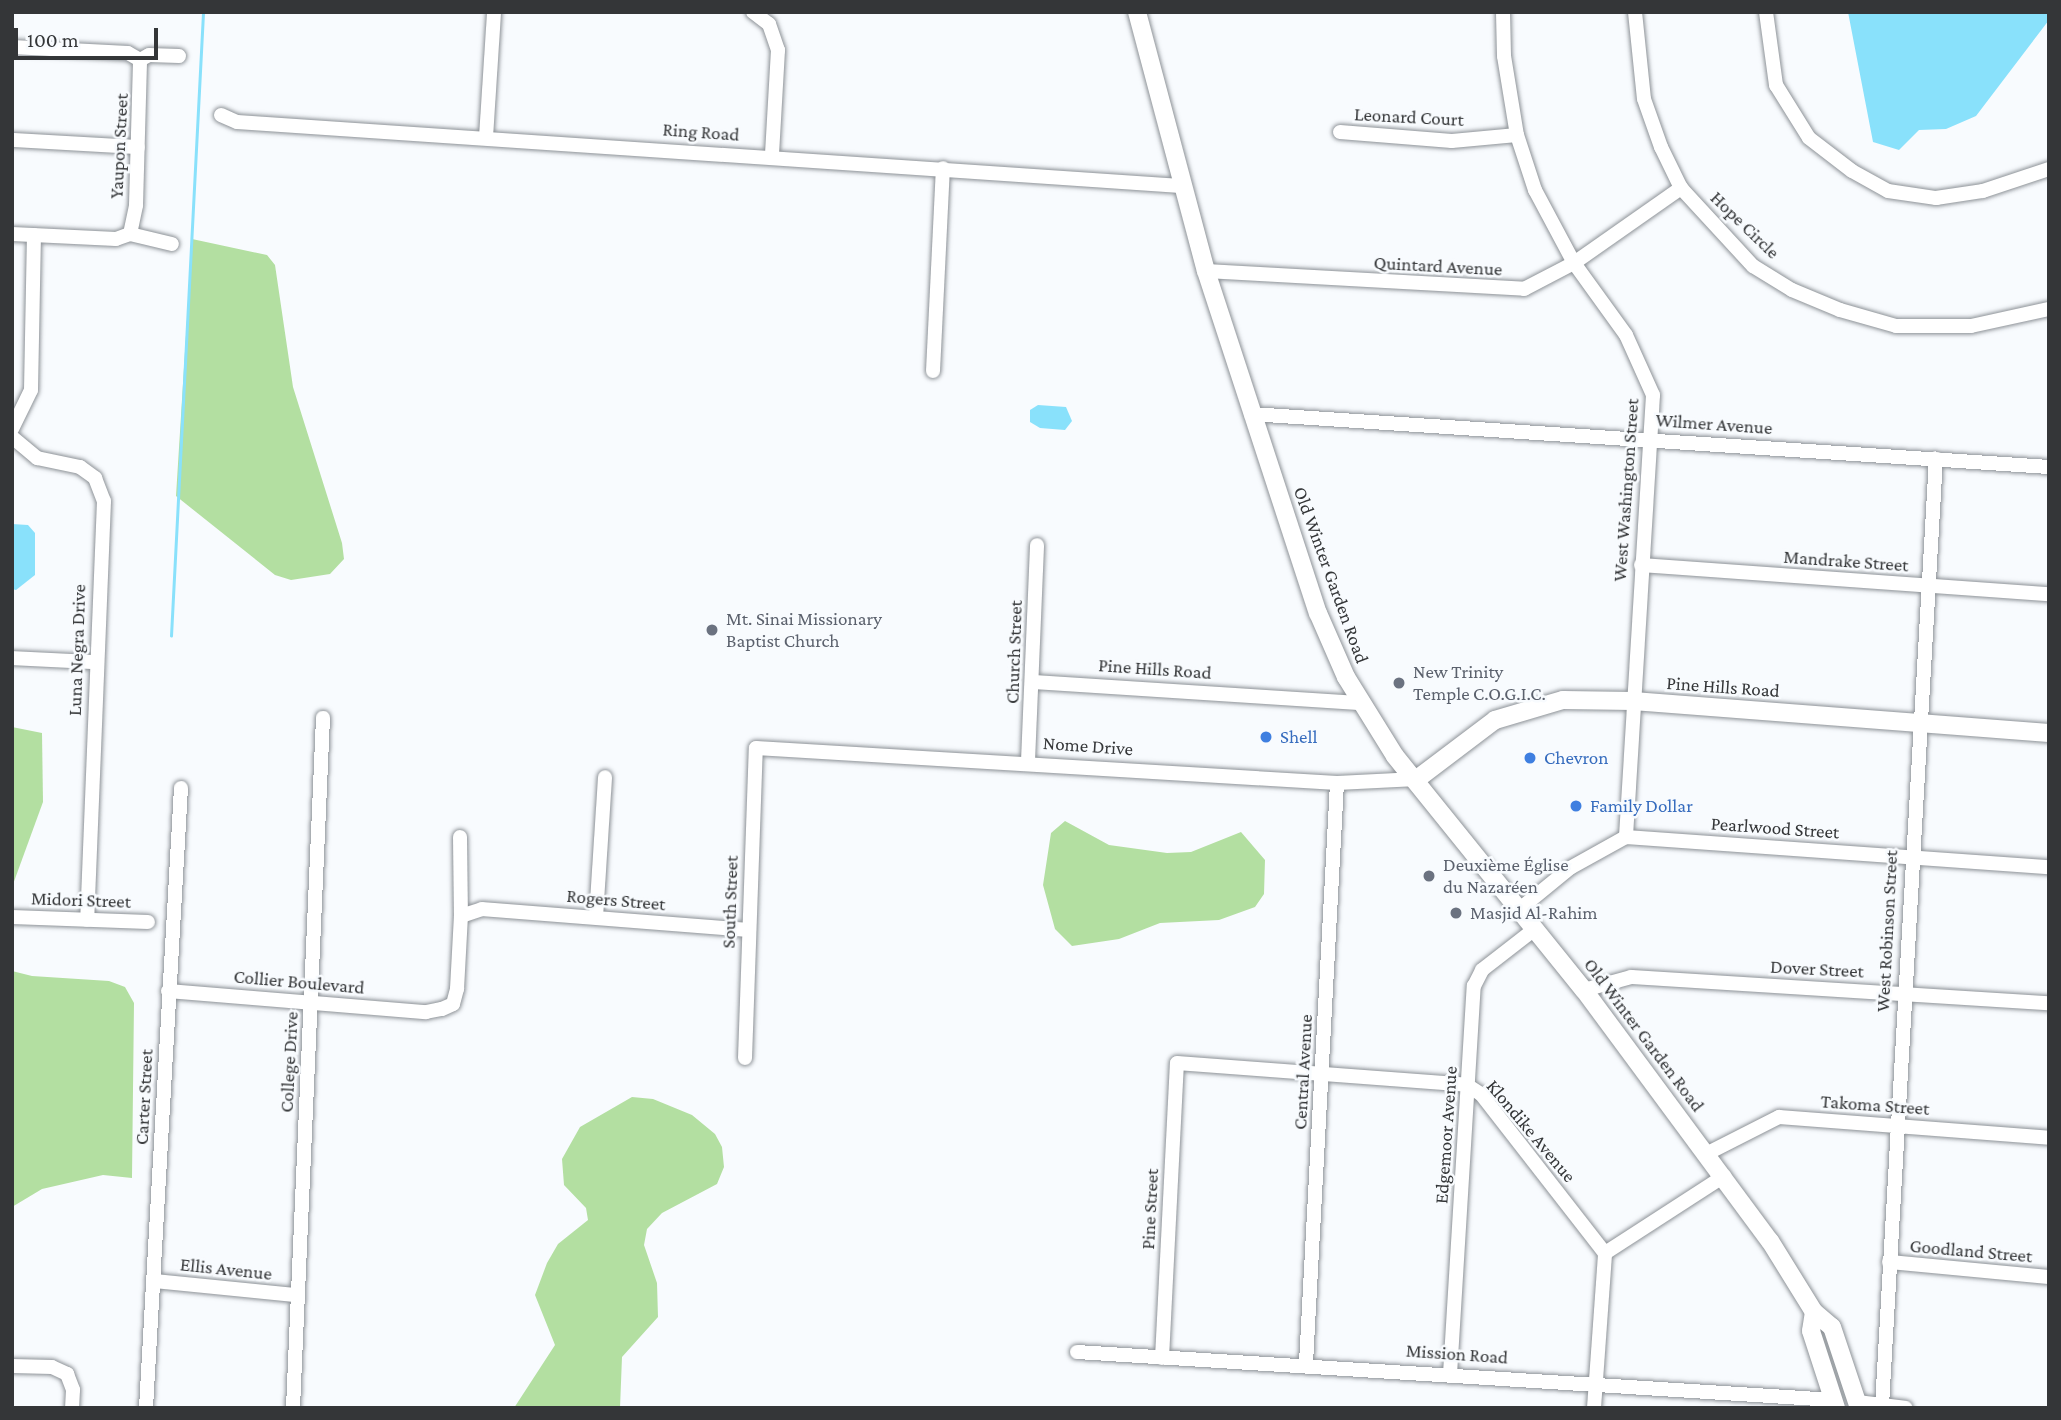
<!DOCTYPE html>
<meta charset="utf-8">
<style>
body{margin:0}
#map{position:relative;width:2061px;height:1420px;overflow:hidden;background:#f8fbfe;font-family:"Crimson Pro",serif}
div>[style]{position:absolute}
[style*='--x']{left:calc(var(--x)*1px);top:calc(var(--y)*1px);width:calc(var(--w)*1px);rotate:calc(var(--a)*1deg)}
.green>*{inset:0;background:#b3dfa1}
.water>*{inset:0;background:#89e1fb}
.stream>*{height:2.5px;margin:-1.25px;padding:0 1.25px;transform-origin:1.25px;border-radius:1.25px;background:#89e1fb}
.roads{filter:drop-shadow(0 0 2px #8d9297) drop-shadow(0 0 2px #8d9297)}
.minor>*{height:14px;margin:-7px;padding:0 7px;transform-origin:7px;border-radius:7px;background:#fff}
.major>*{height:18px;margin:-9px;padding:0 9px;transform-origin:9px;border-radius:9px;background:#fff}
.dots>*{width:19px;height:19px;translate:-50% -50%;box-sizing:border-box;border:4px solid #f8fbfe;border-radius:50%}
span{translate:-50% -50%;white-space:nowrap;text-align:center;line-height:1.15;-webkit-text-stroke:5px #f8fbfe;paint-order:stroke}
.street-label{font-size:19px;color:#343638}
.worship-label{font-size:19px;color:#5b616d}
.left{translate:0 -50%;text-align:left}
.shop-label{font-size:19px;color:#366cbe}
.frame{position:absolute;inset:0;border:14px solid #343638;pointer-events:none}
.scale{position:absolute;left:14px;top:28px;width:144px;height:32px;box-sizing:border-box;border:4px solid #343638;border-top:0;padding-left:9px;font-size:21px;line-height:24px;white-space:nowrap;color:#343638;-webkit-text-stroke:5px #f8fbfe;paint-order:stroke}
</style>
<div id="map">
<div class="green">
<i style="clip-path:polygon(192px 239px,267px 255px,275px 265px,293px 387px,342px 543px,344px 559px,330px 574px,291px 580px,275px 575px,176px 496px)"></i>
<i style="clip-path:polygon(12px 727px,42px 733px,43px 802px,12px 887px)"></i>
<i style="clip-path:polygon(1065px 821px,1109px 845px,1167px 853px,1191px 852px,1241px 832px,1265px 860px,1264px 894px,1255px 907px,1219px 920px,1160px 923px,1119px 939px,1072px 946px,1055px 929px,1043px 885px,1051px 833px)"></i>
<i style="clip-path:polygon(12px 971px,32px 976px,109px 981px,125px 987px,134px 1003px,132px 1178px,103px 1175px,42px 1189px,12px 1207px)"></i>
<i style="clip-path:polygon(632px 1097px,653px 1099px,692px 1115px,715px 1134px,722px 1147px,724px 1167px,717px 1184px,662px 1213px,647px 1229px,644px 1245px,657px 1283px,658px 1317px,622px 1357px,620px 1408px,514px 1408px,555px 1345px,535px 1295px,547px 1263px,558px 1244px,588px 1220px,586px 1208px,564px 1185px,562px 1159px,580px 1127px)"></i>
</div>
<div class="water">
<i style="clip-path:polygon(1848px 12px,2049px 12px,2049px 20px,1976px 116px,1946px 129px,1919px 130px,1899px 150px,1873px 142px)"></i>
<i style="clip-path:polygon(1038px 405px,1066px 407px,1072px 421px,1065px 430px,1040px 428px,1030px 422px,1030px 410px)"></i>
<i style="clip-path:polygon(12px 524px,28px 525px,35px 533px,35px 575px,16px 590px,12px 589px)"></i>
</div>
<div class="stream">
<i style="--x:171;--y:636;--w:625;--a:-87.06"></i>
</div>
<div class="roads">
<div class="minor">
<i style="--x:753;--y:12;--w:20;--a:37"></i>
<i style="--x:769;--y:24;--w:28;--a:71"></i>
<i style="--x:778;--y:50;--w:105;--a:93.3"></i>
<i style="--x:1503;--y:12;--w:44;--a:88.7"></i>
<i style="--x:1504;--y:56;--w:80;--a:80.7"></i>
<i style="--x:1517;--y:135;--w:58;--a:71.9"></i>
<i style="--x:1535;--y:190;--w:83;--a:61.9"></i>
<i style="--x:1574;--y:263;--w:89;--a:54.2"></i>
<i style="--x:1626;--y:335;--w:66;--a:65.8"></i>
<i style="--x:1653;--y:395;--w:443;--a:93.5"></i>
<i style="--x:1635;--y:12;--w:87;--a:84.1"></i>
<i style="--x:1644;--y:99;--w:51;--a:70.5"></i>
<i style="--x:1661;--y:147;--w:46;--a:64"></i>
<i style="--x:1681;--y:188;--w:106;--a:47.3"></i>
<i style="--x:1753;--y:266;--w:46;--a:31.6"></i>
<i style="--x:1792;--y:290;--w:52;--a:22.6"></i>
<i style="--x:1840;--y:310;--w:58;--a:15.9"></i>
<i style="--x:1896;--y:326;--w:75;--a:0"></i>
<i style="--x:1971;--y:326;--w:80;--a:-12.3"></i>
<i style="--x:1766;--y:12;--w:74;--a:82.2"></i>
<i style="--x:1776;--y:85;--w:62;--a:58.1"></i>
<i style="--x:1809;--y:138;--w:54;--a:37.5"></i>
<i style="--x:1852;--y:171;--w:41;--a:29.1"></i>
<i style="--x:1888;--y:191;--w:49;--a:8.3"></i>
<i style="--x:1936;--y:198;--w:48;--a:-8.5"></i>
<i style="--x:1983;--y:191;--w:70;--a:-18.4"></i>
<i style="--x:12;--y:47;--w:116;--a:3"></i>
<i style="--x:128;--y:53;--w:14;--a:30"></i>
<i style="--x:140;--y:60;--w:10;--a:-29"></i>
<i style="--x:149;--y:55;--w:30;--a:2"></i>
<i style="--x:221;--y:115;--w:17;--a:24"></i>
<i style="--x:237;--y:122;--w:946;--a:3.88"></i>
<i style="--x:1340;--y:132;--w:112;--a:4.6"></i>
<i style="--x:1452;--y:141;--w:65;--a:-5.3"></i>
<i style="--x:486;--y:137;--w:125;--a:-86.3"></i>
<i style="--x:12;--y:140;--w:126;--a:3.2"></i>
<i style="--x:12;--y:234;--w:104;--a:2.8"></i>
<i style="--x:116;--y:239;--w:15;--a:-20"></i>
<i style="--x:130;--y:234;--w:43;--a:13.4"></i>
<i style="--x:130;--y:234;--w:30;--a:-78"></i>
<i style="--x:136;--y:205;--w:145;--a:-88.4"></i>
<i style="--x:1206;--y:271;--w:319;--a:3.2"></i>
<i style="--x:1524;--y:289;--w:56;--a:-27.5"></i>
<i style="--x:1574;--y:263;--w:131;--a:-35"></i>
<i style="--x:933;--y:371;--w:203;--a:-87.2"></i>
<i style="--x:1251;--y:414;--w:800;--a:3.8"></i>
<i style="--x:12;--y:429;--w:43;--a:-64"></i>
<i style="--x:31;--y:390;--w:155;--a:-88.9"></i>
<i style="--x:12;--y:437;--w:33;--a:40"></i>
<i style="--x:37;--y:458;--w:44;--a:11.8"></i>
<i style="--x:80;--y:467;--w:19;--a:36"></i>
<i style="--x:95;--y:478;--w:25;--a:69"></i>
<i style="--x:104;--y:501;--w:419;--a:92.3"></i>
<i style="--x:1641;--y:565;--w:409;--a:4.1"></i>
<i style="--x:12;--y:658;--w:83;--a:2.8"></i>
<i style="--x:1033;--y:682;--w:327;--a:3.7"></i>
<i style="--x:1028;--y:761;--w:216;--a:-87.6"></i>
<i style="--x:460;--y:837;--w:79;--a:89.3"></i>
<i style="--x:1521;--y:908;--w:63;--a:-39.2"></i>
<i style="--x:1570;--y:868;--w:64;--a:-29"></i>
<i style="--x:1626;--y:837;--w:424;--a:4.1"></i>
<i style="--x:12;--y:917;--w:136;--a:2.1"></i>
<i style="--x:596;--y:917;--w:140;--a:-86.3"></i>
<i style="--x:1584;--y:990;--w:49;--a:-15.5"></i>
<i style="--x:1631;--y:977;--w:419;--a:3.6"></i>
<i style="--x:168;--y:991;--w:259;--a:4.7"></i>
<i style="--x:426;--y:1012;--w:16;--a:-11"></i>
<i style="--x:442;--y:1009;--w:12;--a:-24"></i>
<i style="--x:453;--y:1004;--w:16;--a:-75"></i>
<i style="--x:457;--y:989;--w:73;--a:-86.9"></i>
<i style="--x:461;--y:916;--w:22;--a:-18"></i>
<i style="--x:482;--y:909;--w:267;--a:4.5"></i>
<i style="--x:745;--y:1058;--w:310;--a:-88"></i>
<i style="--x:756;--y:748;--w:582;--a:3.45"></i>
<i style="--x:1337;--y:783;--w:80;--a:-2.9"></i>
<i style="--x:1708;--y:1153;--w:80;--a:-26.9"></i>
<i style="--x:1779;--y:1117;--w:271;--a:4.4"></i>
<i style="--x:1605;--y:1253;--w:142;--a:-32.9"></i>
<i style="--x:1889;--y:1262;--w:161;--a:5.4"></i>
<i style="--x:154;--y:1281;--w:142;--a:5.7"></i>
<i style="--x:1077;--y:1352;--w:759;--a:3.63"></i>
<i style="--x:1162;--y:1358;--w:295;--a:-87.1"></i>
<i style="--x:1177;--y:1063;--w:291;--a:4.3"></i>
<i style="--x:1467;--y:1085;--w:17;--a:33"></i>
<i style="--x:1481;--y:1094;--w:202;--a:52.1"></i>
<i style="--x:1306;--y:1363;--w:581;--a:-86.94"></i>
<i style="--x:12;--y:1366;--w:40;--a:1.4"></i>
<i style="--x:52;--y:1367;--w:17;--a:25"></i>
<i style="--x:67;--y:1374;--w:17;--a:69"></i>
<i style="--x:73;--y:1390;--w:18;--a:93"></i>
<i style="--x:1450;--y:1374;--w:389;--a:-86.5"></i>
<i style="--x:1474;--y:986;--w:18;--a:-63"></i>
<i style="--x:1482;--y:970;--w:68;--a:-37.9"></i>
<i style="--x:1858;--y:1402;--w:48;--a:7.1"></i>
<i style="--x:1882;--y:1406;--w:949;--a:-86.74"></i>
<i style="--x:146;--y:1408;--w:621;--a:-86.77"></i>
<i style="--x:293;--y:1408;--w:691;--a:-87.51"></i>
<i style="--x:1594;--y:1408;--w:155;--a:-85.9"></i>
</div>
<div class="major">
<i style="--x:1137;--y:12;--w:268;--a:75.1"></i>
<i style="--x:1206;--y:271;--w:360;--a:71.9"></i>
<i style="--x:1318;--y:613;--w:70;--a:66.4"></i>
<i style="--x:1346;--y:677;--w:93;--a:58.2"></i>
<i style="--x:1395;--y:756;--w:301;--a:51.1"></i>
<i style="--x:1584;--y:990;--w:312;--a:53.5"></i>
<i style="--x:1770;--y:1241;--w:84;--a:58.2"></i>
<i style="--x:1814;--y:1312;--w:23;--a:40"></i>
<i style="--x:1832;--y:1327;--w:85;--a:71.6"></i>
<i style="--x:1417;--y:779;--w:98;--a:-37.1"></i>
<i style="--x:1495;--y:720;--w:71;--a:-16.4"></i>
<i style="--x:1563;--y:700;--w:70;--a:0.8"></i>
<i style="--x:1633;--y:701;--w:417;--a:4.4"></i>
<i style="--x:1814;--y:1312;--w:19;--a:99"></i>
<i style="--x:1811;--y:1331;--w:81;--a:72"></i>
</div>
</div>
<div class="dots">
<i style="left:712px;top:630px;background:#6b7280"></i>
<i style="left:1399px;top:683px;background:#6b7280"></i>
<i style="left:1266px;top:737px;background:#3f7fe0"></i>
<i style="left:1530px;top:758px;background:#3f7fe0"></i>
<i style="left:1576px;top:806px;background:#3f7fe0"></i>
<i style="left:1429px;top:876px;background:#6b7280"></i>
<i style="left:1456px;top:913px;background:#6b7280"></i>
</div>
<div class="street-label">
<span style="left:1409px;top:117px;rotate:3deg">Leonard Court</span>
<span style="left:701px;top:132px;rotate:4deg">Ring Road</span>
<span style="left:119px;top:146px;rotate:-87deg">Yaupon Street</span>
<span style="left:1745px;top:225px;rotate:44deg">Hope Circle</span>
<span style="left:1438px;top:266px;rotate:3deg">Quintard Avenue</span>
<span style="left:1714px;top:424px;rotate:4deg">Wilmer Avenue</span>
<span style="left:1626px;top:490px;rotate:-86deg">West Washington Street</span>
<span style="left:1846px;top:561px;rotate:4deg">Mandrake Street</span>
<span style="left:1331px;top:575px;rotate:70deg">Old Winter Garden Road</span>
<span style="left:77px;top:650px;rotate:-88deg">Luna Negra Drive</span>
<span style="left:1014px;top:652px;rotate:-88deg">Church Street</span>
<span style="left:1155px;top:669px;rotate:4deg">Pine Hills Road</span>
<span style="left:1723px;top:687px;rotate:4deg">Pine Hills Road</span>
<span style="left:1088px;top:746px;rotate:4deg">Nome Drive</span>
<span style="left:1775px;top:828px;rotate:4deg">Pearlwood Street</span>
<span style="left:81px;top:900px;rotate:2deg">Midori Street</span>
<span style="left:616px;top:900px;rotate:5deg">Rogers Street</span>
<span style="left:730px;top:902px;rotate:-88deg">South Street</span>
<span style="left:1887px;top:931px;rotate:-87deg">West Robinson Street</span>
<span style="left:1817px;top:969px;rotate:3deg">Dover Street</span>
<span style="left:299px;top:982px;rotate:5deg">Collier Boulevard</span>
<span style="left:1644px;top:1035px;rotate:53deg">Old Winter Garden Road</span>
<span style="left:289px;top:1062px;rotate:-87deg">College Drive</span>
<span style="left:1303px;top:1072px;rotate:-87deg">Central Avenue</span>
<span style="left:144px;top:1097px;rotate:-87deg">Carter Street</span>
<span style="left:1875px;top:1105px;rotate:4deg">Takoma Street</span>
<span style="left:1531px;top:1131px;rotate:50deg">Klondike Avenue</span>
<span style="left:1446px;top:1135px;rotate:-86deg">Edgemoor Avenue</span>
<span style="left:1150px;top:1209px;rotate:-87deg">Pine Street</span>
<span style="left:1971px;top:1251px;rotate:5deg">Goodland Street</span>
<span style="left:226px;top:1269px;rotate:6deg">Ellis Avenue</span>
<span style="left:1457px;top:1354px;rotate:4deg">Mission Road</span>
</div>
<div class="worship-label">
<span class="left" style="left:726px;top:630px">Mt. Sinai Missionary<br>Baptist Church</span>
<span class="left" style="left:1413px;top:683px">New Trinity<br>Temple C.O.G.I.C.</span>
<span class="left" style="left:1443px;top:876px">Deuxième Église<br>du Nazaréen</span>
<span class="left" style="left:1470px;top:913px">Masjid Al-Rahim</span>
</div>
<div class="shop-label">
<span class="left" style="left:1280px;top:737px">Shell</span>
<span class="left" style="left:1544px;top:758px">Chevron</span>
<span class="left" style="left:1590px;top:806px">Family Dollar</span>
</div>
<div class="frame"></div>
<div class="scale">100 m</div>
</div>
